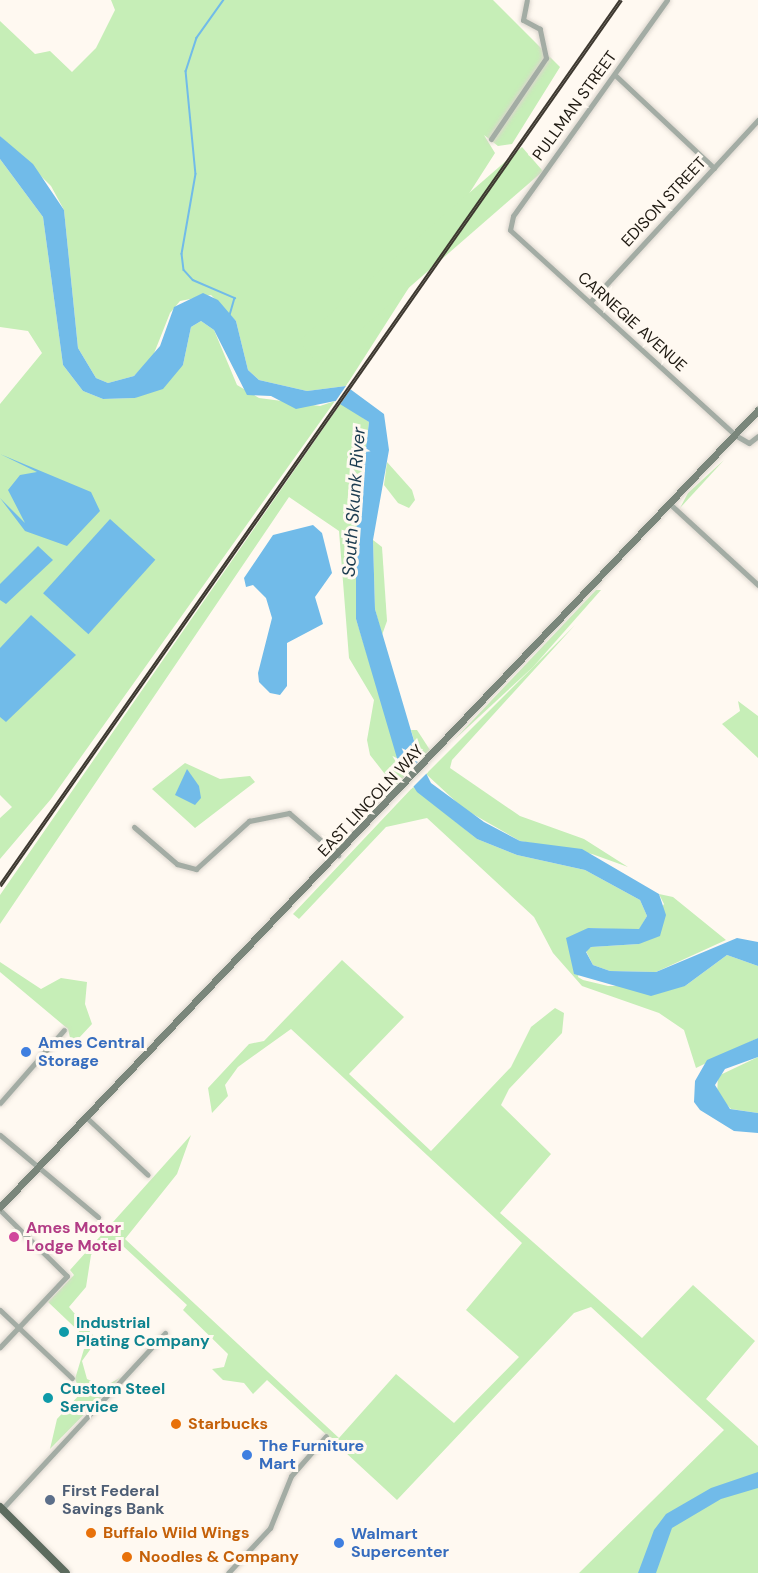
<!DOCTYPE html>
<style>
body{margin:0}
#map{position:relative;width:758px;height:1573px;overflow:hidden;background:#fff9f1;font-family:"DM Sans",sans-serif}
div>[style]{position:absolute}
[style*='--x']{left:calc(var(--x)*1px);top:calc(var(--y)*1px);width:calc(var(--w)*1px);rotate:calc(var(--a)*1deg)}
.green>*{inset:0;background:#c6eeb7;transform-origin:0 0}
.water>*{inset:0;background:#71bbe9;transform-origin:0 0}
.pier>*{inset:0;background:#fff9f1}
.stream>*{height:1.5px;margin:-0.75px;padding:0 0.75px;transform-origin:0.75px;border-radius:0.75px;background:#71bbe9}
.roads{filter:drop-shadow(0 0 2px #dbd5cd) drop-shadow(0 0 2px #dbd5cd)}
.minor>*{height:5px;margin:-2.5px;padding:0 2.5px;transform-origin:2.5px;border-radius:2.5px;background:#a3aca4}
.secondary>*{height:7px;margin:-3.5px;padding:0 3.5px;transform-origin:3.5px;border-radius:3.5px;background:#7a867b}
.primary>*{height:8px;margin:-4px;padding:0 4px;transform-origin:4px;border-radius:4px;background:#5c6b5e}
.rail>*{height:4px;margin-top:-2px;transform-origin:0;background:repeating-linear-gradient(90deg,#fff9f1 0 4.5px,#3d3830 0 9px);box-sizing:border-box;border-block:2px solid #3d3830}
.dots>*{width:16px;height:16px;translate:-50% -50%;box-sizing:border-box;border:3px solid #fff9f1;border-radius:50%}
span{translate:-50% -50%;white-space:nowrap;text-align:center;line-height:1.15;-webkit-text-stroke:6px #fff9f1;paint-order:stroke}
.street-label{font-size:16px;color:#1e1911}
.shop-label{font-size:16px;color:#366cbe;font-weight:700}
.left{translate:0 -50%;text-align:left}
.hotel-label{font-size:16px;color:#b23c85;font-weight:700}
.culture-label{font-size:16px;color:#0d838f;font-weight:700}
.food-label{font-size:16px;color:#c56008;font-weight:700}
.service-label{font-size:16px;color:#4e5e75;font-weight:700}
.water-label{font-size:18px;color:#1b3b4f;font-style:italic}
</style>
<div id="map">
<div class="green">
<i style="clip-path:polygon(111px 0,493px 0,560px 67px,512px 144px,498px 146px,484px 135px,495px 153px,346px 386px,307px 391px,259px 380px,248px 370px,236px 321px,211px 295px,180px 301px,170px 313px,153px 356px,134px 376px,108px 383px,96px 378px,78px 348px,64px 210px,51px 186px,0 136px,0 21px,35px 54px,50px 51px,72px 72px,96px 48px,115px 10px)"></i>
<i style="left:522px;top:147px;width:32px;height:296px;rotate:49deg"></i>
<i style="clip-path:polygon(0 159px,43px 217px,63px 365px,83px 391px,103px 399px,135px 398px,183px 365px,191px 327px,201px 321px,214px 330px,237px 385px,259px 398px,320px 406px,335px 401px,51px 799px,0 859px,0 818px,12px 807px,0 795px,0 404px,42px 353px,28px 331px,0 327px)"></i>
<i style="clip-path:polygon(341px 403px,369px 422px,356px 531px,356px 619px,405px 776px,395px 787px,370px 755px,367px 740px,374px 700px,349px 658px,339px 531px,289px 497px,0 924px,0 895px)"></i>
<i style="clip-path:polygon(724px 460px,703px 483px,680px 508px,688px 493px)"></i>
<i style="clip-path:polygon(387px 462px,412px 490px,415px 500px,409px 508px,398px 503px,384px 485px)"></i>
<i style="clip-path:polygon(373px 540px,382px 547px,387px 621px,382px 635px,375px 609px)"></i>
<i style="clip-path:polygon(596px 590px,601px 590px,533px 667px,454px 740px)"></i>
<i style="clip-path:polygon(575px 625px,452px 760px,450px 768px,520px 816px,584px 839px,628px 867px,592px 854px,520px 841px,464px 809px,426px 774px)"></i>
<i style="clip-path:polygon(738px 701px,758px 716px,758px 758px,722px 724px,740px 711px)"></i>
<i style="clip-path:polygon(411px 730px,417px 730px,430px 750px,420px 761px)"></i>
<i style="clip-path:polygon(185px 763px,220px 779px,250px 776px,255px 782px,195px 828px,152px 789px)"></i>
<i style="clip-path:polygon(413px 787px,477px 839px,517px 855px,585px 870px,640px 900px,647px 916px,639px 930px,588px 928px,578px 977px,583px 980px,608px 986px,685px 986px,727px 955px,758px 966px,758px 1038px,696px 1068px,684px 1030px,659px 1013px,582px 986px,553px 953px,534px 917px,427px 818px,386px 827px,299px 919px,293px 914px)"></i>
<i style="clip-path:polygon(659px 894px,673px 897px,726px 940px,656px 972px,610px 971px,593px 965px,586px 951px,591px 947px,639px 944px,664px 904px)"></i>
<i style="clip-path:polygon(342px 960px,404px 1017px,349px 1074px,431px 1151px,511px 1067px,531px 1027px,555px 1008px,564px 1013px,562px 1033px,509px 1089px,501px 1105px,551px 1154px,500px 1213px,642px 1338px,693px 1285px,755px 1341px,706px 1399px,758px 1446px,758px 1573px,579px 1573px,724px 1430px,591px 1307px,574px 1313px,397px 1500px,267px 1380px,253px 1394px,244px 1383px,223px 1380px,212px 1369px,224px 1367px,228px 1354px,183px 1310px,187px 1305px,123px 1246px,99px 1245px,91px 1255px,86px 1287px,69px 1307px,97px 1340px,82px 1361px,87px 1379px,104px 1387px,121px 1377px,50px 1449px,57px 1419px,81px 1393px,75px 1379px,87px 1339px,48px 1302px,74px 1275px,70px 1270px,191px 1135px,177px 1174px,125px 1239px,339px 1438px,396px 1374px,454px 1423px,519px 1357px,466px 1310px,522px 1243px,291px 1029px,238px 1067px,225px 1085px,228px 1096px,212px 1113px,208px 1088px,249px 1044px,264px 1041px)"></i>
<i style="clip-path:polygon(0 962px,41px 989px,61px 978px,87px 982px,85px 1004px,92px 1024px,78px 1039px,80px 1046px,71px 1042px,68px 1029px,0 972px)"></i>
<i style="clip-path:polygon(758px 1057px,758px 1113px,731px 1109px,717px 1095px,718px 1076px)"></i>
</div>
<div class="water">
<i style="clip-path:polygon(0 136px,33px 164px,64px 210px,78px 348px,96px 378px,108px 383px,134px 376px,160px 346px,174px 307px,203px 293px,218px 300px,236px 321px,248px 370px,259px 380px,307px 391px,346px 386px,384px 414px,389px 450px,373px 540px,375px 609px,420px 761px,431px 783px,484px 822px,520px 841px,582px 849px,659px 894px,666px 915px,660px 936px,639px 944px,591px 947px,586px 952px,593px 965px,610px 971px,656px 972px,737px 938px,758px 942px,758px 966px,727px 955px,685px 986px,651px 996px,574px 974px,566px 938px,588px 928px,639px 929px,647px 916px,640px 900px,585px 870px,517px 855px,477px 839px,417px 792px,399px 765px,356px 619px,356px 531px,369px 422px,335px 401px,296px 409px,271px 396px,247px 395px,214px 330px,201px 321px,191px 327px,183px 365px,163px 389px,135px 398px,103px 399px,83px 391px,63px 365px,43px 217px,0 159px)"></i>
<i style="clip-path:polygon(0 454px,91px 492px,100px 511px,67px 546px,25px 531px,0 498px,25px 523px,8px 490px,20px 475px,37px 472px)"></i>
<i style="left:110px;top:519px;width:61px;height:100px;rotate:42deg"></i>
<i style="clip-path:polygon(313px 525px,322px 533px,332px 573px,315px 597px,323px 624px,287px 643px,287px 686px,280px 695px,270px 693px,259px 682px,258px 673px,272px 618px,266px 598px,253px 585px,246px 587px,244px 578px,273px 535px)"></i>
<i style="clip-path:polygon(38px 546px,53px 560px,6px 604px,0 600px,0 584px)"></i>
<i style="clip-path:polygon(31px 615px,76px 655px,6px 722px,0 717px,0 648px)"></i>
<i style="clip-path:polygon(187px 769px,199px 786px,201px 798px,195px 805px,175px 795px)"></i>
<i style="clip-path:polygon(758px 1038px,758px 1057px,725px 1069px,715px 1085px,730px 1109px,758px 1113px,758px 1133px,734px 1131px,700px 1110px,694px 1102px,695px 1081px,707px 1060px)"></i>
<i style="clip-path:polygon(758px 1472px,758px 1488px,721px 1499px,672px 1528px,656px 1573px,638px 1573px,654px 1530px,666px 1514px,711px 1488px)"></i>
</div>
<div class="pier">
<i style="clip-path:polygon(348px 383px,353px 386px,339px 406px,333px 405px)"></i>
<i style="clip-path:polygon(422px 758px,428px 772px,411px 789px,403px 778px)"></i>
</div>
<div class="stream">
<i style="--x:224;--y:0;--w:47;--a:125.4"></i>
<i style="--x:197;--y:38;--w:35;--a:108"></i>
<i style="--x:186;--y:71;--w:103;--a:84.5"></i>
<i style="--x:196;--y:174;--w:81;--a:99.9"></i>
<i style="--x:182;--y:254;--w:16;--a:83"></i>
<i style="--x:184;--y:270;--w:13;--a:48"></i>
<i style="--x:193;--y:280;--w:46;--a:23.2"></i>
<i style="--x:235;--y:298;--w:18;--a:106"></i>
</div>
<div class="roads">
<div class="minor">
<i style="--x:667;--y:0;--w:265;--a:125.5"></i>
<i style="--x:513;--y:216;--w:14;--a:102"></i>
<i style="--x:510;--y:230;--w:304;--a:42.3"></i>
<i style="--x:735;--y:435;--w:16;--a:30"></i>
<i style="--x:749;--y:443;--w:11;--a:-38"></i>
<i style="--x:615;--y:75;--w:136;--a:43.2"></i>
<i style="--x:491;--y:139;--w:98;--a:-55.8"></i>
<i style="--x:546;--y:58;--w:30;--a:-102"></i>
<i style="--x:540;--y:29;--w:19;--a:-152"></i>
<i style="--x:523;--y:20;--w:20;--a:-79"></i>
<i style="--x:590;--y:302;--w:248;--a:-47.3"></i>
<i style="--x:670;--y:504;--w:120;--a:42.6"></i>
<i style="--x:134;--y:827;--w:57;--a:40.7"></i>
<i style="--x:177;--y:864;--w:20;--a:15"></i>
<i style="--x:196;--y:869;--w:72;--a:-42.2"></i>
<i style="--x:249;--y:821;--w:41;--a:-11.3"></i>
<i style="--x:289;--y:813;--w:65;--a:40.6"></i>
<i style="--x:0;--y:1103;--w:97;--a:-48.8"></i>
<i style="--x:87;--y:1118;--w:83;--a:43.1"></i>
<i style="--x:0;--y:1135;--w:128;--a:39.9"></i>
<i style="--x:0;--y:1210;--w:94;--a:44.6"></i>
<i style="--x:67;--y:1276;--w:98;--a:133.3"></i>
<i style="--x:0;--y:1310;--w:99;--a:43.4"></i>
<i style="--x:2;--y:1509;--w:240;--a:-47.2"></i>
<i style="--x:228;--y:1573;--w:62;--a:-47"></i>
<i style="--x:270;--y:1528;--w:56;--a:-68"></i>
<i style="--x:291;--y:1476;--w:53;--a:-48.8"></i>
</div>
<div class="secondary">
<i style="--x:0;--y:1207;--w:1100;--a:-46.44"></i>
</div>
<div class="primary">
<i style="--x:0;--y:1507;--w:93;--a:45"></i>
</div>
</div>
<div class="rail">
<i style="--x:0;--y:886;--w:1082;--a:-54.97"></i>
</div>
<div class="dots">
<i style="left:26px;top:1052px;background:#3f7fe0"></i>
<i style="left:14px;top:1237px;background:#d1479c"></i>
<i style="left:64px;top:1332px;background:#0f9aa8"></i>
<i style="left:48px;top:1398px;background:#0f9aa8"></i>
<i style="left:176px;top:1424px;background:#e8710a"></i>
<i style="left:247px;top:1455px;background:#3f7fe0"></i>
<i style="left:50px;top:1500px;background:#5c6f8a"></i>
<i style="left:91px;top:1533px;background:#e8710a"></i>
<i style="left:339px;top:1543px;background:#3f7fe0"></i>
<i style="left:127px;top:1557px;background:#e8710a"></i>
</div>
<div class="street-label">
<span style="left:575px;top:106px;rotate:-54deg">PULLMAN STREET</span>
<span style="left:664px;top:202px;rotate:-47deg">EDISON STREET</span>
<span style="left:632px;top:322px;rotate:42deg">CARNEGIE AVENUE</span>
<span style="left:371px;top:801px;rotate:-47deg">EAST LINCOLN WAY</span>
</div>
<div class="shop-label">
<span class="left" style="left:38px;top:1052px">Ames Central<br>Storage</span>
<span class="left" style="left:259px;top:1455px">The Furniture<br>Mart</span>
<span class="left" style="left:351px;top:1543px">Walmart<br>Supercenter</span>
</div>
<div class="hotel-label">
<span class="left" style="left:26px;top:1237px">Ames Motor<br>Lodge Motel</span>
</div>
<div class="culture-label">
<span class="left" style="left:76px;top:1332px">Industrial<br>Plating Company</span>
<span class="left" style="left:60px;top:1398px">Custom Steel<br>Service</span>
</div>
<div class="food-label">
<span class="left" style="left:188px;top:1424px">Starbucks</span>
<span class="left" style="left:103px;top:1533px">Buffalo Wild Wings</span>
<span class="left" style="left:139px;top:1557px">Noodles &amp; Company</span>
</div>
<div class="service-label">
<span class="left" style="left:62px;top:1500px">First Federal<br>Savings Bank</span>
</div>
<div class="water-label">
<span style="left:354px;top:502px;rotate:-86deg">South Skunk River</span>
</div>
</div>
